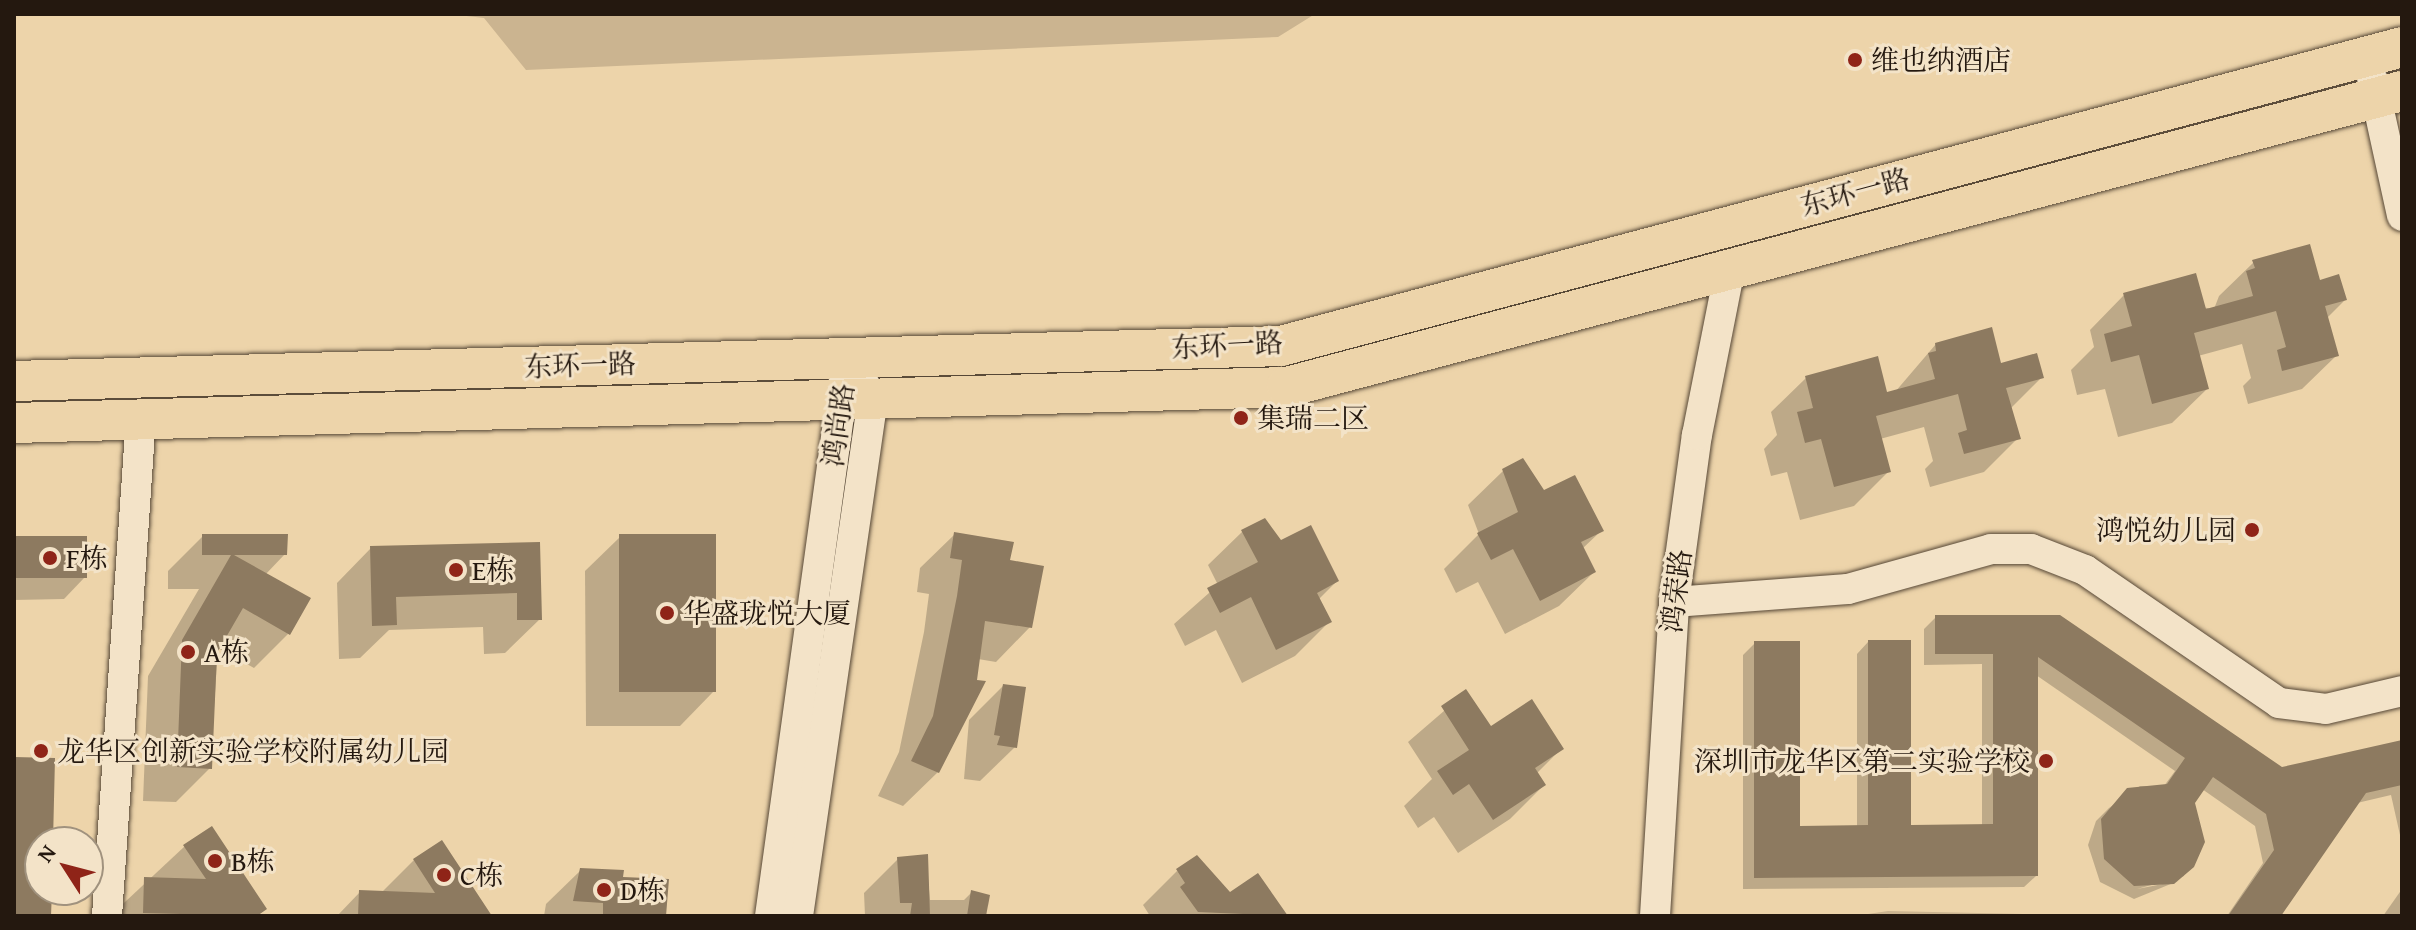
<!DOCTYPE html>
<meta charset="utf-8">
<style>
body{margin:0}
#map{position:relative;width:2416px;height:930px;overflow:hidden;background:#edd4aa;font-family:"Gentium Book Plus","Noto Serif SC",serif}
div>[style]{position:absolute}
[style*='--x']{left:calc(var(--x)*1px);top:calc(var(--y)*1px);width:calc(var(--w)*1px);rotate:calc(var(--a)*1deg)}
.green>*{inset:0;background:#cbb490}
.shadow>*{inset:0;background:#0003}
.building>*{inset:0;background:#8d7a60;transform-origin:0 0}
.roads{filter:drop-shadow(0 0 2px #564736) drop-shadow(0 0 2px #564736)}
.minor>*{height:30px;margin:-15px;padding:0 15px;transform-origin:15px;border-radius:15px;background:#f3e3c8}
.major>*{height:40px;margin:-20px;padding:0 20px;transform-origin:20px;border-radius:20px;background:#edd4aa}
.dots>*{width:22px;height:22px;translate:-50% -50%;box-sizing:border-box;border:4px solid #f3e3c8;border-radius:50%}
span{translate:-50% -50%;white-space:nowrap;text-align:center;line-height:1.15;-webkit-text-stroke:6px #f3e3c8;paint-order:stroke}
.poi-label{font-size:28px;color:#24180f}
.left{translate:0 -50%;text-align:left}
.right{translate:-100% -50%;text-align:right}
.street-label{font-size:28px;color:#24180f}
.frame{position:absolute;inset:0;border:16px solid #24180f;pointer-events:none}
.north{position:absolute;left:24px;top:826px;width:80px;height:80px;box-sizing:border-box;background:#f3e3c8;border:2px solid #a0927e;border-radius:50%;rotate:306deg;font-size:22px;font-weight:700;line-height:32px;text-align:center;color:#24180f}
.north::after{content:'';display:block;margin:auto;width:28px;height:36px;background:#8f2418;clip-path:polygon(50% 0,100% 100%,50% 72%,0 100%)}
</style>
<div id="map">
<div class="green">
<i style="clip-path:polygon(449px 14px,1315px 14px,1278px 37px,526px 70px,484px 18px)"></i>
<i style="clip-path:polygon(1888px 911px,2072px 915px,2080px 916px,1855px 916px)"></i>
</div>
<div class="shadow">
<i style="clip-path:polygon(2254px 262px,2319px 282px,2345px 300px,2327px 318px,2337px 355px,2302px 389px,2248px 404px,2243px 386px,2251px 378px,2242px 344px,2198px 356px,2207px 389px,2172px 423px,2118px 437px,2105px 389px,2077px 395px,2071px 370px,2094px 347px,2090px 330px,2124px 295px,2214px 309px,2219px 296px)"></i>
<i style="clip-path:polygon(1936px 344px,2041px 378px,2010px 409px,2018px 438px,1984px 472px,1930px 487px,1925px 469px,1933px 461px,1924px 427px,1880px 439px,1888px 472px,1854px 506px,1800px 520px,1787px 472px,1771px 476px,1764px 449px,1777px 435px,1771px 412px,1806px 378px,1886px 394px,1895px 392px)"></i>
<i style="clip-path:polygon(1503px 471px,1601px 531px,1582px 549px,1594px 572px,1559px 606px,1505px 634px,1478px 582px,1456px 593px,1444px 569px,1479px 534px,1468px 505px)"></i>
<i style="clip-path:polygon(1243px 531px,1337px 581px,1318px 600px,1329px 622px,1295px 656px,1242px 683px,1216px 630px,1185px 646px,1174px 624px,1218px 585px,1208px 565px)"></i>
<i style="clip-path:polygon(955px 534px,1008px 561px,1030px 627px,996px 662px,978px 659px,938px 772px,903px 806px,878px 796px,899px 752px,924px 632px,929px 594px,917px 592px,920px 568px)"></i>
<i style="clip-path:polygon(203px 536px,285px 554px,265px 575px,288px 634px,254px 668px,218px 648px,210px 768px,176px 802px,143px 801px,148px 676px,199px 589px,168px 589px,168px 571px)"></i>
<i style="clip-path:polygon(620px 537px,714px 691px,680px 726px,586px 726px,585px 571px)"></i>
<i style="clip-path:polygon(14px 539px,85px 577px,64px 599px,14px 600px)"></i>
<i style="clip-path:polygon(539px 544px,540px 619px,505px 653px,484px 654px,483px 627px,389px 630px,360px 658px,339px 659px,337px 583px,371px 548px)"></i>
<i style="clip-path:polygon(1936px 617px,2060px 617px,2281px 769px,2402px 742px,2402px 844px,2391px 795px,2357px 803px,2279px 916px,2227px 916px,2263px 863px,2255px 826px,2202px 789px,2192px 803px,2184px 876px,2137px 889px,2178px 881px,2134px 899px,2100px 882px,2088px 845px,2096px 821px,2109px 808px,2140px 786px,2164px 786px,2175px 771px,2036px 675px,2036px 876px,2024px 887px,1743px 889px,1743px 655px,1755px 643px,1798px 828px,1857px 827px,1857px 654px,1868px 642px,1909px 827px,1982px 826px,1982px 664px,1924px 665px,1924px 629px)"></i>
<i style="clip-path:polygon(1003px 686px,1015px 747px,980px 781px,964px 779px,969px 720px)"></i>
<i style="clip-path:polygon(1466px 692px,1490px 729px,1562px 748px,1536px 774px,1544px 785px,1510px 819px,1458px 853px,1434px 817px,1418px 828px,1404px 806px,1432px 779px,1408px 742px)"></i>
<i style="clip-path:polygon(185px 846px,264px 909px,257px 916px,110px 916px)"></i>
<i style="clip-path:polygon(926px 856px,930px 900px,964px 900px,971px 893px,984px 916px,865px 916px,864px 893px,898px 859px)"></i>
<i style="clip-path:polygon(414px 860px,489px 916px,337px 916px,360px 892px,381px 893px)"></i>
<i style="clip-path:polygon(581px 870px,621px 879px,664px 916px,544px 916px,546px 904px)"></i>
<i style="clip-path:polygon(1177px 871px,1230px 895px,1257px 875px,1285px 916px,1150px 916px,1143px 905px)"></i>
<i style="clip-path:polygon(2402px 889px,2402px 916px,2383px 916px)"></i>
</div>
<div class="building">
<i style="clip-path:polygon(2310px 244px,2320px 280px,2339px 274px,2347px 300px,2325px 306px,2339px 356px,2282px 371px,2277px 350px,2286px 347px,2276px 311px,2194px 333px,2209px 389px,2152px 404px,2139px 355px,2111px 362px,2104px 334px,2132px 326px,2123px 293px,2196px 273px,2206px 309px,2253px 296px,2246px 271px,2255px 268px,2252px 260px)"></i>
<i style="clip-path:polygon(1992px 327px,2001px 363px,2037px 353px,2044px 378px,2006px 388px,2021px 439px,1964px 454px,1958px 433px,1967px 430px,1958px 394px,1876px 416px,1891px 472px,1834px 487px,1821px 439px,1805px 443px,1797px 412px,1813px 408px,1805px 376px,1878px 356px,1887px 392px,1935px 379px,1928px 353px,1936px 351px,1935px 343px)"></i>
<i style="clip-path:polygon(1523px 458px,1544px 490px,1575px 475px,1604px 531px,1581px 542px,1596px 572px,1540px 601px,1513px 549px,1491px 560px,1477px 533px,1518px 512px,1502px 469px)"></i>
<i style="clip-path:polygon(1265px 518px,1281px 540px,1311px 525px,1339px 581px,1317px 593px,1332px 622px,1276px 650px,1251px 597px,1220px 613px,1207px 588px,1258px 562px,1241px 530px)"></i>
<i style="clip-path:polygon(954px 532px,1014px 542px,1010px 560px,1044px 566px,1032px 628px,985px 621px,977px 680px,986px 681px,939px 773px,911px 761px,933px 716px,957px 596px,962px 560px,950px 558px)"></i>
<i style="clip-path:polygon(202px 534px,288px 534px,287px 555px,234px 555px,311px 598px,290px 635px,243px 608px,217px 653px,212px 769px,177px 767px,182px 640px,231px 555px,202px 555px)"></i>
<i style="left:716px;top:534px;width:158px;height:97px;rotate:90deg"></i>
<i style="left:87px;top:536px;width:42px;height:73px;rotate:90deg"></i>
<i style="clip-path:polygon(540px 542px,542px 620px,517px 620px,517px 593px,396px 597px,397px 625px,372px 626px,370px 546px)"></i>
<i style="clip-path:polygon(1935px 615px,2060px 615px,2282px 767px,2402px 740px,2402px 785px,2366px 793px,2281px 916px,2228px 916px,2274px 850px,2266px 814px,2213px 777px,2195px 803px,2205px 842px,2194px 867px,2174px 884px,2134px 886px,2104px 859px,2101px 819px,2127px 788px,2167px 784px,2185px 758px,2038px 657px,2038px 876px,1754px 878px,1754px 641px,1800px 641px,1800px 826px,1868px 825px,1868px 640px,1911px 640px,1911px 825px,1993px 824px,1993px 654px,1935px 654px)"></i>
<i style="clip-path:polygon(1003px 684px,1026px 687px,1017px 748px,997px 745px,1000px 736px,994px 735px)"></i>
<i style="clip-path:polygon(1466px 689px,1491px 726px,1532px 699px,1564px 749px,1535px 768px,1546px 785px,1493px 820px,1469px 784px,1453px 795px,1437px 771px,1469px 750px,1441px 706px)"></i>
<i style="clip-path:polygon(14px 757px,55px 758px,53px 842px,40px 842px,40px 890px,52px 890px,51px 916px,14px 916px)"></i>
<i style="clip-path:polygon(212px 826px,267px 909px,257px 916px,143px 913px,144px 877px,206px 879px,183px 845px)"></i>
<i style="clip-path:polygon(442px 840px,492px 916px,358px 916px,359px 890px,435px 893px,413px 859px)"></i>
<i style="clip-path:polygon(928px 854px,930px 916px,910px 916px,912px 903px,900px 903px,897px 857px)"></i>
<i style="clip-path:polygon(1197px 855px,1230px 892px,1258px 873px,1288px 916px,1198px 912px,1180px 887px,1185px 883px,1176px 869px)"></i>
<i style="clip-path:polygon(580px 868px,624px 870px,623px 877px,669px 879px,666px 916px,603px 916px,603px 903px,573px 901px)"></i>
<i style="clip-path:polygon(971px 890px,990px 895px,986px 916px,967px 916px)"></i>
</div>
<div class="roads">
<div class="minor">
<i style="--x:2372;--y:78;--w:141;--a:77.7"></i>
<i style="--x:1674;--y:602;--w:174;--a:-4.3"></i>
<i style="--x:1848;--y:589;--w:148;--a:-15.6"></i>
<i style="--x:1991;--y:549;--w:40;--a:0"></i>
<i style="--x:2031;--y:549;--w:58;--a:21.3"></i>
<i style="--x:2085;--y:570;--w:235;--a:34.4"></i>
<i style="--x:2279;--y:703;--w:47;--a:7.3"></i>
<i style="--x:2326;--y:709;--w:78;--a:-13.3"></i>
<i style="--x:107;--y:916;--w:497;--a:-86.1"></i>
<i style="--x:770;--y:916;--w:542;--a:-82.15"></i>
<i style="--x:798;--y:916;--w:523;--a:-81.76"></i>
<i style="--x:873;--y:398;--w:19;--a:-122"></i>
<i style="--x:1655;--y:916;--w:315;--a:-86.5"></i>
<i style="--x:1674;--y:602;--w:169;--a:-82.2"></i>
<i style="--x:1697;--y:435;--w:169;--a:-78.8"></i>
</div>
<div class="major">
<i style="--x:14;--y:381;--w:1267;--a:-1.58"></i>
<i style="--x:1281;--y:346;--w:1160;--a:-14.93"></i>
<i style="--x:14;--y:423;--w:1274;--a:-1.62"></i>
<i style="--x:1287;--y:387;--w:1154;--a:-14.87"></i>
</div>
</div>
<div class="dots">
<i style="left:1855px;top:60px;background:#8f2418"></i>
<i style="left:1241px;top:418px;background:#8f2418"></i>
<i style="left:2252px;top:530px;background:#8f2418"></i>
<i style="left:50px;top:558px;background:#8f2418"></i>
<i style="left:456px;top:570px;background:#8f2418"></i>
<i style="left:667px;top:613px;background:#8f2418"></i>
<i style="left:188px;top:652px;background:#8f2418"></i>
<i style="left:41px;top:751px;background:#8f2418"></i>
<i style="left:2046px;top:761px;background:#8f2418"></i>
<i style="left:215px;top:861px;background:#8f2418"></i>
<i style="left:444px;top:875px;background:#8f2418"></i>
<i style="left:604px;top:890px;background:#8f2418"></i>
</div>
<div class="poi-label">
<span class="left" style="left:1871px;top:60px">维也纳酒店</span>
<span class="left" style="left:1257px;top:418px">集瑞二区</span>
<span class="right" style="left:2236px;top:530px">鸿悦幼儿园</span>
<span class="left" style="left:66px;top:558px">F栋</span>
<span class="left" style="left:472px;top:570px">E栋</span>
<span class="left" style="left:683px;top:613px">华盛珑悦大厦</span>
<span class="left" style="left:204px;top:652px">A栋</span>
<span class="left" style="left:57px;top:751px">龙华区创新实验学校附属幼儿园</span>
<span class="right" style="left:2030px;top:761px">深圳市龙华区第二实验学校</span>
<span class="left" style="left:231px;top:861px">B栋</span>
<span class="left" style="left:460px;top:875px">C栋</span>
<span class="left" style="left:620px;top:890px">D栋</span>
</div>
<div class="street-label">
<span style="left:1855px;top:192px;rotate:-15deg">东环一路</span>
<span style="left:1227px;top:345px;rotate:-3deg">东环一路</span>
<span style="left:580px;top:365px;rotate:-2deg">东环一路</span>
<span style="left:838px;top:425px;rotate:-82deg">鸿尚路</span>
<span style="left:1676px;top:591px;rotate:-83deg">鸿荣路</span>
</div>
<div class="frame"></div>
<div class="north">N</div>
</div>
